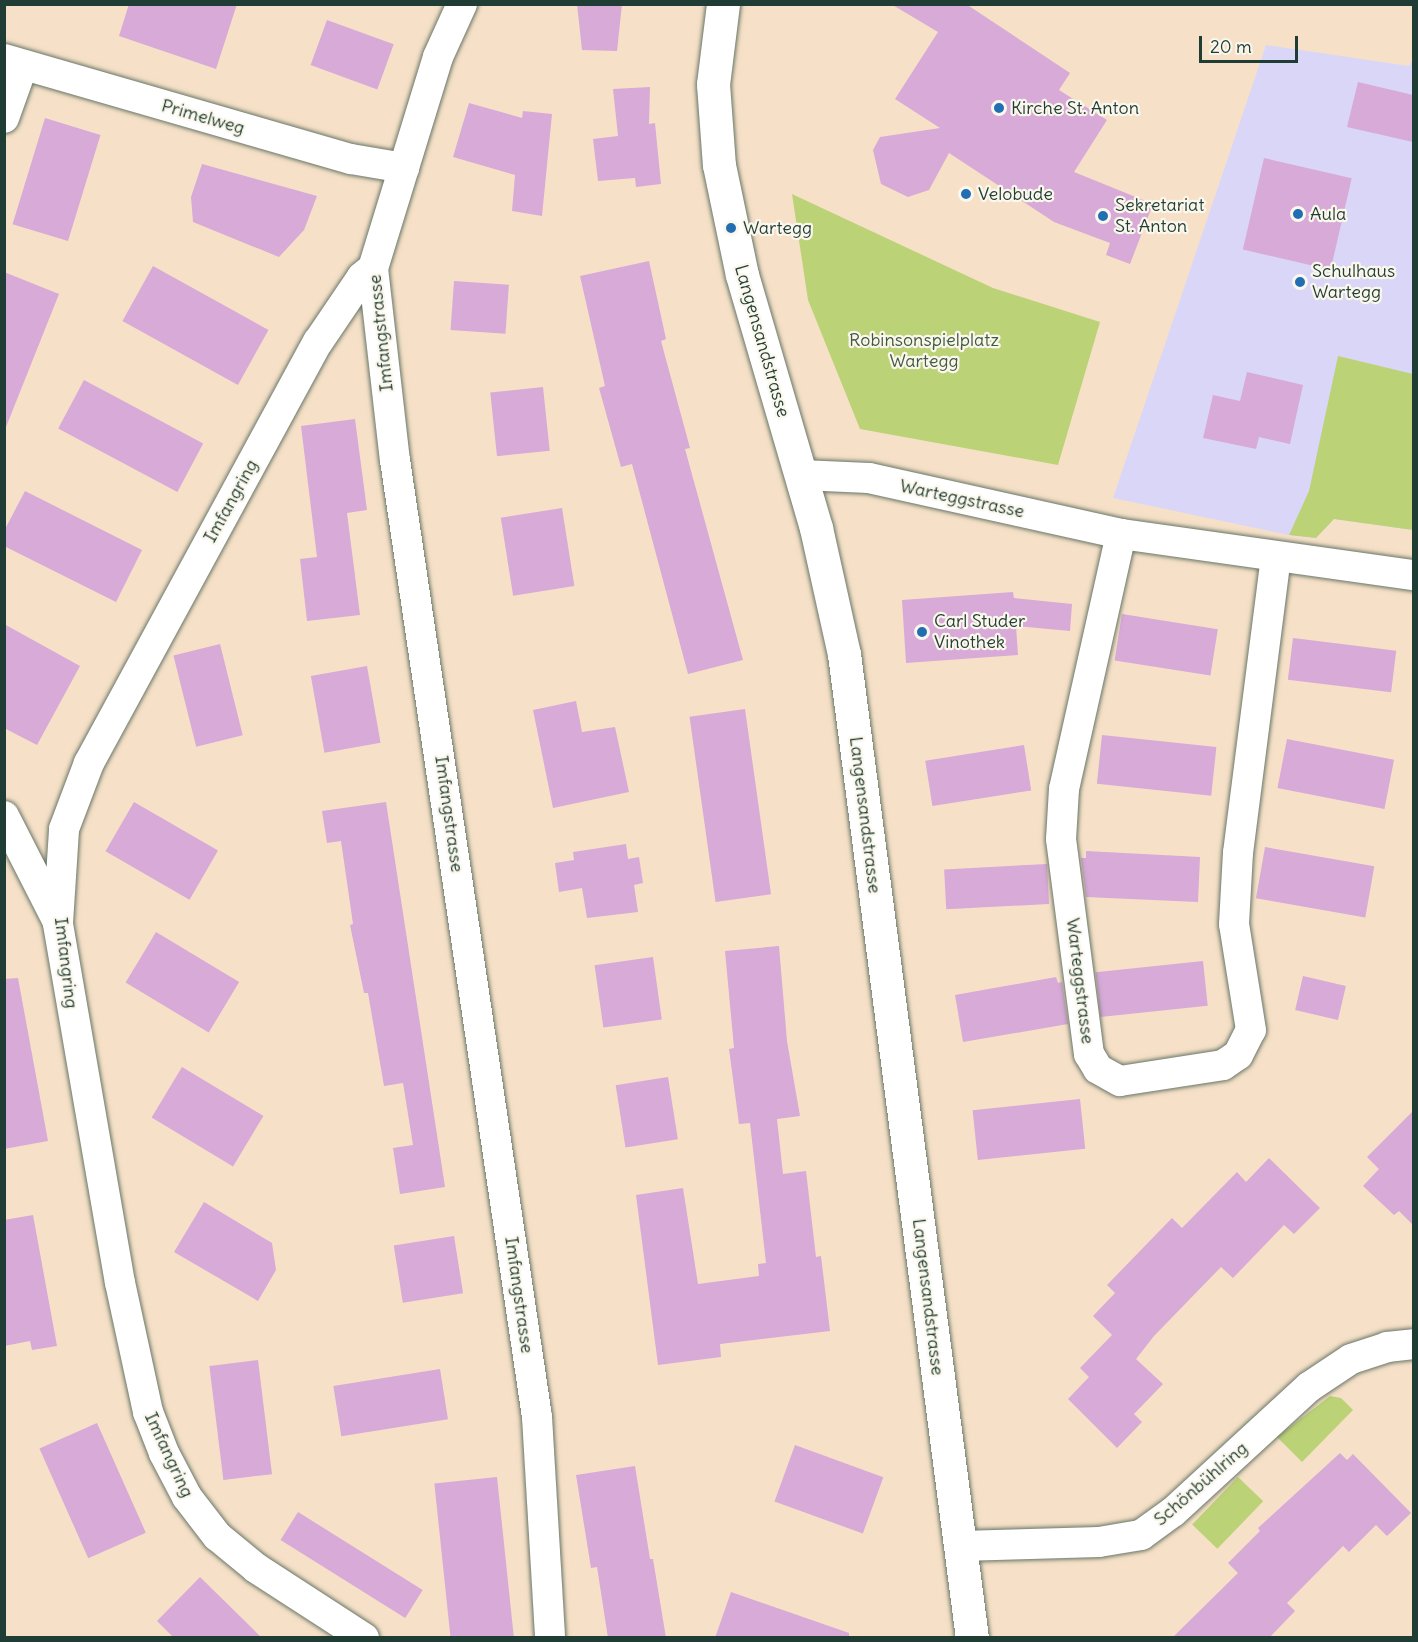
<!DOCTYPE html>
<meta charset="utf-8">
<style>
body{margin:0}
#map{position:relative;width:1418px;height:1642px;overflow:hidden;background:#f6e1c8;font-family:Delius,sans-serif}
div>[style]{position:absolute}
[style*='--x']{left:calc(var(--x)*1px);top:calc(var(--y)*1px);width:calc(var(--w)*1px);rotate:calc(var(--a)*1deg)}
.built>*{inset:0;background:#dad6f7}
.green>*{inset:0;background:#bcd276;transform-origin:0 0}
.building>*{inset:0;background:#d7aad7;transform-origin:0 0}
.roads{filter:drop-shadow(0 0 2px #6a7668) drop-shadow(0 0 2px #6a7668)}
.minor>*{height:30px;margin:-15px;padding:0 15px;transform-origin:15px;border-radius:15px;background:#fff}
.tertiary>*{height:33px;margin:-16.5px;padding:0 16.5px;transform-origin:16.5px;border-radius:16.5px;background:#fff}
.dots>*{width:16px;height:16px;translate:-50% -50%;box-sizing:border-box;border:3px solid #fbf7ec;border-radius:50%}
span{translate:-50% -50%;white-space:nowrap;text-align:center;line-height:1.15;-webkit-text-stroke:4.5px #fbf7ec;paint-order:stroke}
.poi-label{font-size:18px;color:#1f3d34}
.left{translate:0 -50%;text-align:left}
.street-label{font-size:18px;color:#1f3d34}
.park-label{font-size:18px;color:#3e5b41}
.frame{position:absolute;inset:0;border:6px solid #1f3d34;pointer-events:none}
.scale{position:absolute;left:1199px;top:36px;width:99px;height:27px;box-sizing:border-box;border:3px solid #1f3d34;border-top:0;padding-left:8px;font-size:18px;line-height:21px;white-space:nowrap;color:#1f3d34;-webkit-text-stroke:4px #fbf7ec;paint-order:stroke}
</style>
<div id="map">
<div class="built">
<i style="clip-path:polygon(1266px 45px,1409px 66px,1413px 59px,1413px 530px,1334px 519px,1316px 538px,1289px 535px,1113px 498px)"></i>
</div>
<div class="green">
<i style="clip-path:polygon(792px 194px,993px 288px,1100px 322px,1058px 465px,860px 429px,808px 300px)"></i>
<i style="clip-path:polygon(1338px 356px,1413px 374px,1413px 530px,1334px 519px,1316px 538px,1289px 535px,1309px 491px)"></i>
<i style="clip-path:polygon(1330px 1396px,1341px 1398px,1353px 1410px,1302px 1462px,1277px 1437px)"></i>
<i style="left:1238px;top:1477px;width:35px;height:66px;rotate:44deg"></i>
</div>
<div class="building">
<i style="clip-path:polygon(129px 4px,237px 4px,216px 69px,119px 36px)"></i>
<i style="clip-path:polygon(577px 4px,622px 4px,617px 51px,582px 50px)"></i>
<i style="clip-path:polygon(891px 4px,966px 4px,1070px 73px,1059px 90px,1107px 120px,1074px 172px,1153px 204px,1130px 264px,1106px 255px,1110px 243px,1054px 222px,949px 153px,929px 190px,908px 197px,881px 184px,873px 150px,880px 137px,940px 128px,895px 99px,938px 32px)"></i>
<i style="left:327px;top:20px;width:71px;height:48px;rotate:20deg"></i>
<i style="clip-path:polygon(1358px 82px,1413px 95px,1413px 142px,1347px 127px)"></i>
<i style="clip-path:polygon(650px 87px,649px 124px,655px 123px,661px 184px,636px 187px,635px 178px,598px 181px,593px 139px,618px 136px,613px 89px)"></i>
<i style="clip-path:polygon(469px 103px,522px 118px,523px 111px,552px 114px,542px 216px,512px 211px,515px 175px,453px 157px)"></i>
<i style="left:45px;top:118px;width:58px;height:111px;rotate:17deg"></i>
<i style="left:1264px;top:158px;width:90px;height:94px;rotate:13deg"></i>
<i style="clip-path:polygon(202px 164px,317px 196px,304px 230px,279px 257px,193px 222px,191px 197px)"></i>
<i style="clip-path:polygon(649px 261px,666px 339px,661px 341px,690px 448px,685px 449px,743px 660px,688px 674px,632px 464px,621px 467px,599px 388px,605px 386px,580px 276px)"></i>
<i style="left:153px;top:266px;width:132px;height:63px;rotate:29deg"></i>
<i style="clip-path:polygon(4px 272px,59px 294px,6px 427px,4px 427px)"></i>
<i style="left:454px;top:281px;width:55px;height:49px;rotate:4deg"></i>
<i style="clip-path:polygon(1247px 372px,1303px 385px,1290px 444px,1259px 437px,1256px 449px,1203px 438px,1213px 395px,1240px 401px)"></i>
<i style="left:84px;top:380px;width:135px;height:55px;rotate:28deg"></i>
<i style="left:543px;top:387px;width:64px;height:53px;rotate:84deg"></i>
<i style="clip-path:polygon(355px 419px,367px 510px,347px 513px,360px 615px,307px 621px,300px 559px,317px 557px,301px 426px)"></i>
<i style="clip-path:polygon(25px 491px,142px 550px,116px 602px,4px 546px,4px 531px)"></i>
<i style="left:562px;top:508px;width:79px;height:62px;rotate:81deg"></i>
<i style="clip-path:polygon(1013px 592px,1014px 598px,1072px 604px,1070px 631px,1016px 626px,1018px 655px,906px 663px,902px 600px)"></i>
<i style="left:1122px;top:614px;width:97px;height:47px;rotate:9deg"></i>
<i style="clip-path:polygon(4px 624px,80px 666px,37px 745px,4px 728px)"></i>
<i style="left:1293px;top:638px;width:104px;height:42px;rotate:7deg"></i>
<i style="left:220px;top:644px;width:94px;height:48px;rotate:76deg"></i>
<i style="left:367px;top:666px;width:78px;height:57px;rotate:80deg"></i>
<i style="clip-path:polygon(576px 701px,582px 732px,615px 727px,629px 792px,553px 808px,533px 710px)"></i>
<i style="left:745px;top:709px;width:187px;height:56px;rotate:82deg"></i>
<i style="left:1102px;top:735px;width:115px;height:49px;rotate:6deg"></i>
<i style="left:1287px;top:739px;width:109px;height:50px;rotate:11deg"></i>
<i style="left:1024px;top:745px;width:46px;height:100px;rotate:81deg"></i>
<i style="left:134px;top:802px;width:97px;height:57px;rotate:30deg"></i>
<i style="clip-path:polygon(386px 802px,445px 1187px,400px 1194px,393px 1148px,413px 1145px,403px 1083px,384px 1086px,368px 993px,364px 993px,350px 925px,353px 924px,341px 841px,327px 843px,322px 811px)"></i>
<i style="clip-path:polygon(626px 844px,628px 859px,639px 857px,643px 883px,634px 885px,638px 912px,587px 918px,582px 888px,559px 892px,555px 863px,574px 860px,573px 852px)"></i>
<i style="left:1265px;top:847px;width:111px;height:52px;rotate:10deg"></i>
<i style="clip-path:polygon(1086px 851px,1200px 857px,1198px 902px,1086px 897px,1081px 858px,1086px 858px)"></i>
<i style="left:1047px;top:864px;width:40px;height:103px;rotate:87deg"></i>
<i style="left:156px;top:932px;width:97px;height:59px;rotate:31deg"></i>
<i style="clip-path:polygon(779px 946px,787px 1041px,800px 1116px,777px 1119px,783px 1174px,806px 1171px,816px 1257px,821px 1256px,830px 1331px,720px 1344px,721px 1357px,658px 1365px,636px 1195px,683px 1188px,698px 1284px,759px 1276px,758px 1264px,766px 1263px,750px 1123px,739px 1124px,729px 1049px,734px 1048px,725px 951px)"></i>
<i style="left:653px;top:957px;width:63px;height:59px;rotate:82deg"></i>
<i style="left:1203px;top:961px;width:45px;height:108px;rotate:84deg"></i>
<i style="left:1303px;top:976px;width:44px;height:35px;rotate:13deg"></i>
<i style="clip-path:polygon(1056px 977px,1058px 983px,1062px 982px,1068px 1024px,963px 1042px,955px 995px)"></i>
<i style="clip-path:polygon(18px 978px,48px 1141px,4px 1149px,4px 979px)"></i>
<i style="left:182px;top:1067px;width:95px;height:59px;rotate:31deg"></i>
<i style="left:668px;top:1077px;width:63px;height:53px;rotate:81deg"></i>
<i style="left:1080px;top:1099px;width:50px;height:108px;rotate:84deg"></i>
<i style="clip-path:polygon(1413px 1111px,1413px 1225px,1399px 1211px,1394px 1215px,1363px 1186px,1379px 1169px,1367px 1157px)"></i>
<i style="clip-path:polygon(1269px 1158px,1320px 1208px,1294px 1234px,1284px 1225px,1233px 1278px,1221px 1267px,1154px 1336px,1136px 1359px,1163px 1384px,1134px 1414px,1142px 1422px,1117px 1448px,1068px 1399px,1089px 1377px,1080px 1368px,1112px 1335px,1093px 1316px,1115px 1293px,1107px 1285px,1172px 1218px,1182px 1228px,1237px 1172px,1246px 1182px)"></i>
<i style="clip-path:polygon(204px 1202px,272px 1243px,276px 1270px,258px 1301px,174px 1252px)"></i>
<i style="clip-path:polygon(33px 1215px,57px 1346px,32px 1350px,30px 1341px,4px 1346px,4px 1220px)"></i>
<i style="left:454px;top:1236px;width:58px;height:61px;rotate:81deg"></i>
<i style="left:258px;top:1360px;width:115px;height:49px;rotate:83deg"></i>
<i style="left:440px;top:1369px;width:51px;height:108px;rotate:81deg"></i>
<i style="left:97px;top:1423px;width:120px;height:63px;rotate:66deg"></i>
<i style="left:795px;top:1445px;width:94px;height:60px;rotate:20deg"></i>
<i style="clip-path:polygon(1340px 1453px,1347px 1460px,1353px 1454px,1411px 1513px,1387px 1536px,1376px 1525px,1349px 1552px,1343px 1546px,1287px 1603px,1295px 1611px,1269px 1638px,1172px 1638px,1238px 1573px,1228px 1563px,1260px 1531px,1258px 1528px)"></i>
<i style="clip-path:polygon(635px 1466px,650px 1559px,653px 1559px,666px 1638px,608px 1638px,597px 1567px,591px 1568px,576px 1475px)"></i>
<i style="left:497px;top:1477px;width:162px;height:63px;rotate:84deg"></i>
<i style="left:298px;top:1512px;width:147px;height:33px;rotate:32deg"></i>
<i style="clip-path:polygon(200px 1577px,262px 1638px,174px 1638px,157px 1621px)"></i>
<i style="clip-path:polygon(731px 1592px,849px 1633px,849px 1638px,715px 1638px)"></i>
</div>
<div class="roads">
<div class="minor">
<i style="--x:462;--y:4;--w:58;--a:114.4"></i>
<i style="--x:438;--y:57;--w:221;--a:107.1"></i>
<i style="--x:373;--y:268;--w:193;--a:83.5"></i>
<i style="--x:395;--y:460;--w:967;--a:81.56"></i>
<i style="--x:537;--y:1417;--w:221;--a:86.6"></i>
<i style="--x:4;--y:59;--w:361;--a:16.1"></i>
<i style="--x:351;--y:159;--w:54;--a:9.6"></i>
<i style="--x:4;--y:118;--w:56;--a:-70.3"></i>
<i style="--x:801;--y:475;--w:68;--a:2.5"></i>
<i style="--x:869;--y:478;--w:258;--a:12.5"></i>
<i style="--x:1121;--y:534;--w:296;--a:8"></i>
<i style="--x:1121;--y:534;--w:261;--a:102.6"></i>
<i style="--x:1064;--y:789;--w:50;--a:93.4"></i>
<i style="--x:1061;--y:839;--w:217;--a:82.6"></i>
<i style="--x:1089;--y:1054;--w:17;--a:59"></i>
<i style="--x:1098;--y:1069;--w:25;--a:29"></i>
<i style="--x:1120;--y:1081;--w:104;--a:-8.8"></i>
<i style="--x:1223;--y:1065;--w:18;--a:-34"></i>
<i style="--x:1238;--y:1055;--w:28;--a:-63"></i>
<i style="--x:1251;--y:1030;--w:107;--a:-99.1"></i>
<i style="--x:1234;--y:924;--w:71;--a:-86.8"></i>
<i style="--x:1238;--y:853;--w:297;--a:-82.7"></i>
<i style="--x:4;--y:816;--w:117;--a:63"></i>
<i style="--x:961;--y:1546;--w:138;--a:-1.7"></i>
<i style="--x:1099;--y:1542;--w:43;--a:-9.5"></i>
<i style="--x:1141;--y:1535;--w:39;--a:-36"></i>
<i style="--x:1173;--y:1512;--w:185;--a:-42.6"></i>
<i style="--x:1309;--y:1387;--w:50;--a:-33.7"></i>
<i style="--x:1351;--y:1359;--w:38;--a:-18"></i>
<i style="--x:1387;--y:1347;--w:27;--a:-6"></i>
<i style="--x:364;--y:1638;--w:129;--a:-147.1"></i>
<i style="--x:256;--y:1568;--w:50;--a:-140.6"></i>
<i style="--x:217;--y:1536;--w:49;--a:-127.6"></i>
<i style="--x:187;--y:1497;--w:50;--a:-117.6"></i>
<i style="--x:164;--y:1453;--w:44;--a:-111.3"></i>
<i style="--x:148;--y:1412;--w:132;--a:-102.2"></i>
<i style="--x:120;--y:1283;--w:365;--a:-99.8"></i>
<i style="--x:58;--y:923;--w:94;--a:-86.3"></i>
<i style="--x:64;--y:829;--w:71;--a:-69.3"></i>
<i style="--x:89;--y:763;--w:479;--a:-61.5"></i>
<i style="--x:318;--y:342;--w:78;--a:-55.9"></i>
<i style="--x:362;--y:277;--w:14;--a:-39"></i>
</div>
<div class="tertiary">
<i style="--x:723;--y:4;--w:81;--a:97.1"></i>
<i style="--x:713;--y:84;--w:81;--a:85.8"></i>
<i style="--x:719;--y:165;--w:112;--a:78.2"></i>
<i style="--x:742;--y:275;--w:264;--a:73.7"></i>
<i style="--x:816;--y:528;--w:129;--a:77.5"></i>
<i style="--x:844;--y:654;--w:992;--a:82.59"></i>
</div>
</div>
<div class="dots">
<i style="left:999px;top:108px;background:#1f6fb2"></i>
<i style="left:966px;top:194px;background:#1f6fb2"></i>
<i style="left:1298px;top:214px;background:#1f6fb2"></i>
<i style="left:1103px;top:216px;background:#1f6fb2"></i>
<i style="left:731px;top:228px;background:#1f6fb2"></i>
<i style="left:1300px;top:282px;background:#1f6fb2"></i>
<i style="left:922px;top:632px;background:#1f6fb2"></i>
</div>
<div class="poi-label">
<span class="left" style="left:1011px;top:108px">Kirche St. Anton</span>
<span class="left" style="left:978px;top:194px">Velobude</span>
<span class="left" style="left:1115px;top:216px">Sekretariat<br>St. Anton</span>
<span class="left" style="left:1310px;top:214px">Aula</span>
<span class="left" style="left:743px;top:228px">Wartegg</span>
<span class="left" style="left:1312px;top:282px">Schulhaus<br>Wartegg</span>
<span class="left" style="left:934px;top:632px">Carl Studer<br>Vinothek</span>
</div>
<div class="street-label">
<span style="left:203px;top:117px;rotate:16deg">Primelweg</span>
<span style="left:381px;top:333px;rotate:-96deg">Imfangstrasse</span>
<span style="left:762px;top:341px;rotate:74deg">Langensandstrasse</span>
<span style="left:962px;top:499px;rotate:12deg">Warteggstrasse</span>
<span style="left:231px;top:501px;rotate:-61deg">Imfangring</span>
<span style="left:449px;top:814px;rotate:82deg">Imfangstrasse</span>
<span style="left:865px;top:815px;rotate:83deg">Langensandstrasse</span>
<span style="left:66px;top:963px;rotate:83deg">Imfangring</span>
<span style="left:1080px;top:981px;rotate:83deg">Warteggstrasse</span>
<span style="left:519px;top:1295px;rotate:82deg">Imfangstrasse</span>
<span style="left:928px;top:1297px;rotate:83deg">Langensandstrasse</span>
<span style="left:169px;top:1455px;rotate:65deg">Imfangring</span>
<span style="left:1201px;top:1484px;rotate:-41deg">Schönbühlring</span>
</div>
<div class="park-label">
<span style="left:924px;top:351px">Robinsonspielplatz<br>Wartegg</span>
</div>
<div class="frame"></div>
<div class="scale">20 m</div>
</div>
